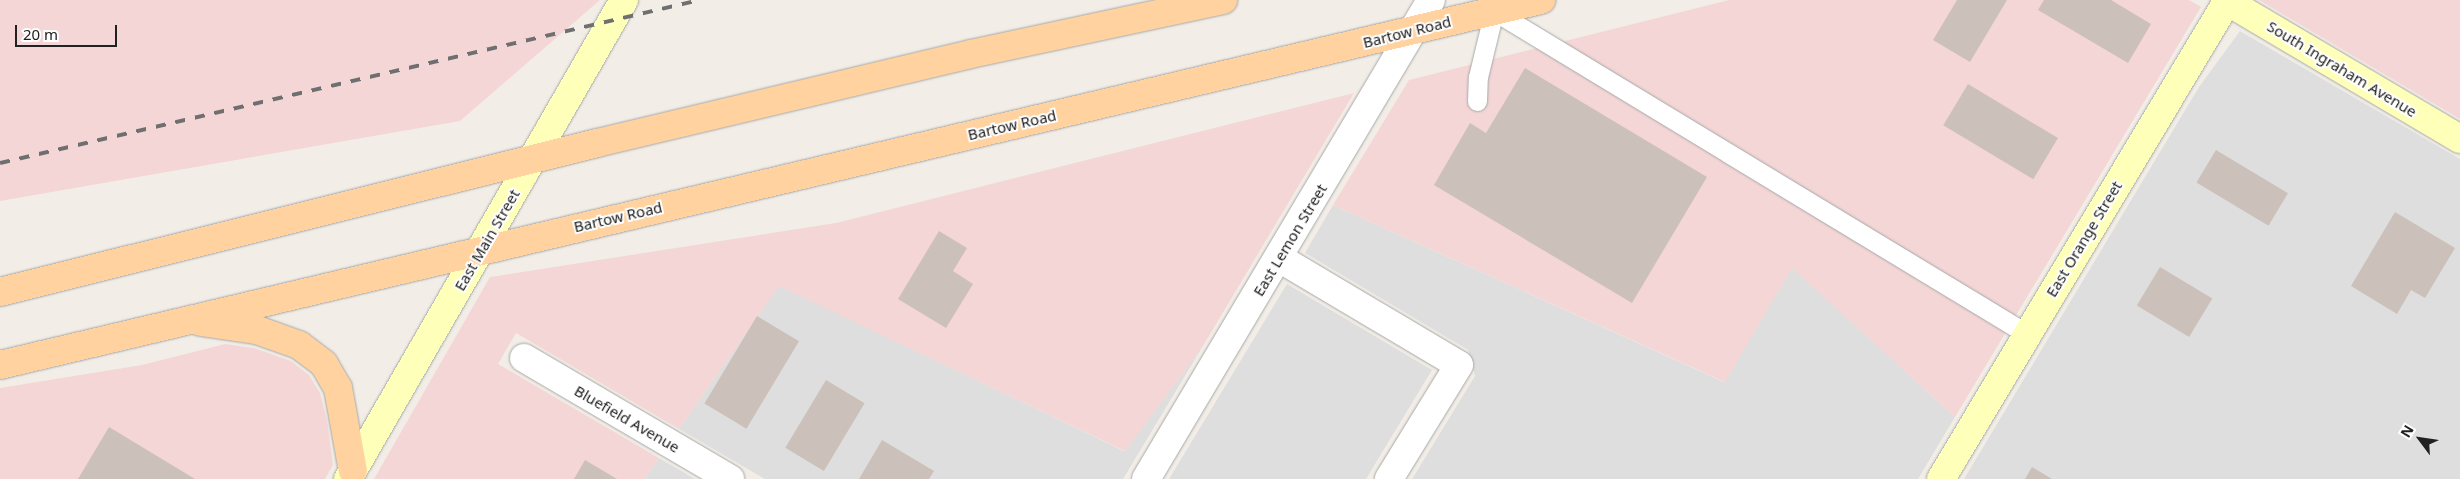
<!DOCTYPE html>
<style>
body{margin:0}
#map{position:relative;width:2460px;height:479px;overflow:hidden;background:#f2eee7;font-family:"Noto Sans",sans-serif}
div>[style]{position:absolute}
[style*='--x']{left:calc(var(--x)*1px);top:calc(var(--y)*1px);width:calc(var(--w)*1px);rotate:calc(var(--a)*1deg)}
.residential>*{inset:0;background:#dfdede}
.commercial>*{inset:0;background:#f4d6d6}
.building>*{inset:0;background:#cbc0ba;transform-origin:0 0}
.roads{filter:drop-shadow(0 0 1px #a8a8a8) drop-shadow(0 0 1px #a8a8a8)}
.lane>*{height:19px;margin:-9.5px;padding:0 9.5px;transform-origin:9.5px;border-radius:9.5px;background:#fff}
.street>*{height:28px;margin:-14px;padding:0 14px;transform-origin:14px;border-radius:14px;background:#fff}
.secondary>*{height:28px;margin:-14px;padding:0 14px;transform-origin:14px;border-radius:14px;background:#feffb9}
.primary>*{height:28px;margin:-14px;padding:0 14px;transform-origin:14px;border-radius:14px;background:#ffd2a0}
.rail>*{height:4px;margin-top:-2px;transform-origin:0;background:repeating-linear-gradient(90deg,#6f6f6f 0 10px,transparent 0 20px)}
span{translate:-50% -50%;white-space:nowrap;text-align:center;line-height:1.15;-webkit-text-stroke:4px #fff;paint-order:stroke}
.street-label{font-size:15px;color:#212121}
.north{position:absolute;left:2395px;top:414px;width:50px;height:50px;-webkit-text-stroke:4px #fff;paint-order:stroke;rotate:301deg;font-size:14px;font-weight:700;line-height:20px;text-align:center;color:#212121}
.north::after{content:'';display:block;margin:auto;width:18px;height:22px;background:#212121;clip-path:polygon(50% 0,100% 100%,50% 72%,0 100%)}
.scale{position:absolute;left:15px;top:25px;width:102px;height:22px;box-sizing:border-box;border:2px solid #212121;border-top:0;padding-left:6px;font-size:15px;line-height:18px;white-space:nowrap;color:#212121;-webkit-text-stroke:4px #fff;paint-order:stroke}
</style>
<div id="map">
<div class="residential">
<i style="clip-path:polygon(2240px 31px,2460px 159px,2460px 479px,1964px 479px,2199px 87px)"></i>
<i style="clip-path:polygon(1333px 205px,1724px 382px,1792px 267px,1955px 417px,1918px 479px,1412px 479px,1475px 376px,1468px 350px,1305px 253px)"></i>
<i style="clip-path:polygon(1287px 284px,1432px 370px,1366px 479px,1169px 479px)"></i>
<i style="clip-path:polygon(779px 285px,1124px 451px,1203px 346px,1123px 479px,765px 479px,679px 429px)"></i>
<i style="clip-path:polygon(659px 458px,695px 479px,644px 479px)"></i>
</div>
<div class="commercial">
<i style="clip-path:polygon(0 0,600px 0,460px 121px,0 201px)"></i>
<i style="clip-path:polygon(1729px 0,2189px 0,2201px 7px,1955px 417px,1792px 268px,1725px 382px,1333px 205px,1409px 80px)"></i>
<i style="clip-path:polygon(2259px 0,2460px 0,2460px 119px)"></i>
<i style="clip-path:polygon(1354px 93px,1203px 346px,1125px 451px,779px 286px,679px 429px,516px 333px,498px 364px,659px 458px,644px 479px,374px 479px,490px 277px,836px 223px)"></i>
<i style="clip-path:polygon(225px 344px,254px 348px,291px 361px,309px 375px,320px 393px,327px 420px,333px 465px,325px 479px,0 479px,0 388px,142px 365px)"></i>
</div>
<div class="building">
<i style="clip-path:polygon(1957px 0,2007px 0,1970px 62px,1933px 40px)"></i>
<i style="clip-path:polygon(2044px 0,2111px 0,2151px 24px,2128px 63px,2038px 10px)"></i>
<i style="clip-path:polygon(1525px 68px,1707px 177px,1632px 303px,1434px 185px,1470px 123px,1486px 133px)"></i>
<i style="left:1968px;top:84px;width:105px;height:48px;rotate:31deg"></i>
<i style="left:2216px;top:150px;width:84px;height:38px;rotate:31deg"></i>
<i style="clip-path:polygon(2395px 212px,2455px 248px,2425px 298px,2411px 290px,2397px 314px,2351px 286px)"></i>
<i style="clip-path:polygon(939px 231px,967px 248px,953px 271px,973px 284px,946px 328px,898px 299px)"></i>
<i style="left:2160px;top:267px;width:61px;height:45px;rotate:31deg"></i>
<i style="left:757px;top:316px;width:49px;height:102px;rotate:31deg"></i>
<i style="left:826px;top:380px;width:45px;height:79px;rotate:31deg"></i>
<i style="clip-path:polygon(109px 427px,195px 479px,78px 479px)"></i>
<i style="clip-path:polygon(882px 440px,934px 471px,929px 479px,859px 479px)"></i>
<i style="clip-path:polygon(585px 460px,617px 479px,574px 479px)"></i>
<i style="clip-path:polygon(2032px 467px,2052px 479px,2025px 479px)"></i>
</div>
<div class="roads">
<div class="lane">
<i style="--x:1491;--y:6;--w:6;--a:59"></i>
<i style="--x:1494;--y:11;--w:623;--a:31.22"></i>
<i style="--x:1477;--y:101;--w:24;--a:-88"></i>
<i style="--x:1478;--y:77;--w:68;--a:-76.4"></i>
</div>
<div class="street">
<i style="--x:1279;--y:258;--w:209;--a:30.7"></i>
<i style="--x:1459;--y:365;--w:134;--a:121.6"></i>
<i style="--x:524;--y:358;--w:239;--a:30.4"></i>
<i style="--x:1146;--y:479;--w:557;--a:-59.25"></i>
</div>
<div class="secondary">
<i style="--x:2225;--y:0;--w:273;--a:30.6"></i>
<i style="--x:348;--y:479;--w:553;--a:-60.05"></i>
<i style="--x:1941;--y:479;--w:558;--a:-59.07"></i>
</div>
<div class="primary">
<i style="--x:0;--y:292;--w:615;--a:-14.01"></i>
<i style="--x:597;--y:143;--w:384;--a:-13.4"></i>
<i style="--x:971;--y:54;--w:258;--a:-12.1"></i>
<i style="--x:201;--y:322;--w:57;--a:8.1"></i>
<i style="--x:257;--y:330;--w:45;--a:19.7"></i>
<i style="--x:299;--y:345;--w:31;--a:37"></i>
<i style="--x:324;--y:364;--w:28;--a:60"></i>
<i style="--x:338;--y:388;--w:84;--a:79.8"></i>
<i style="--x:0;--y:365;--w:1584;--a:-13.33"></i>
</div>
</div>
<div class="rail">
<i style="--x:0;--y:163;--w:719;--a:-13.11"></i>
</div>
<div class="street-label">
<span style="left:1407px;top:32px;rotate:-14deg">Bartow Road</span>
<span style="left:2342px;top:69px;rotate:31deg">South Ingraham Avenue</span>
<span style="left:1012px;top:125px;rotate:-13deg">Bartow Road</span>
<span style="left:618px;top:217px;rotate:-13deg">Bartow Road</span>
<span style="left:2084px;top:239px;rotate:-59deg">East Orange Street</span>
<span style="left:487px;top:240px;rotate:-60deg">East Main Street</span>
<span style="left:1290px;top:240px;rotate:-59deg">East Lemon Street</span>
<span style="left:627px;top:419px;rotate:30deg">Bluefield Avenue</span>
</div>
<div class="north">N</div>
<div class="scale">20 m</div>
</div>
